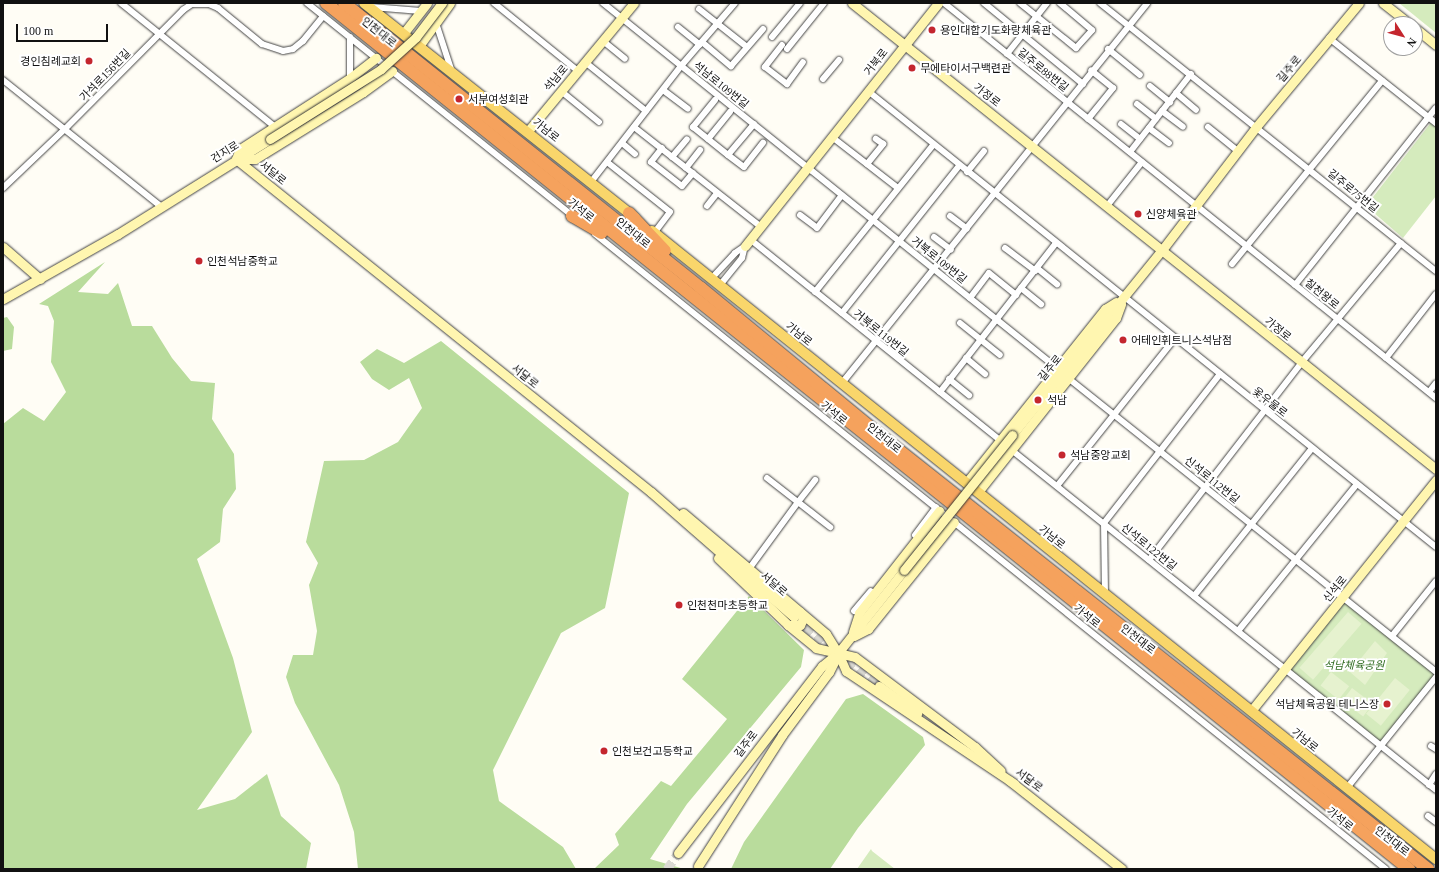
<!DOCTYPE html>
<meta charset="utf-8">
<style>
body{margin:0}
#map{position:relative;width:1439px;height:872px;overflow:hidden;background:#fffdf5;font-family:"Times New Roman","Noto Sans KR",serif}
div>[style]{position:absolute}
[style*='--x']{left:calc(var(--x)*1px);top:calc(var(--y)*1px);width:calc(var(--w)*1px);rotate:calc(var(--a)*1deg)}
.green>*{inset:0;background:#d5ebbd}
.forest>*{inset:0;background:#b9dc9c}
.pitch>*{inset:0;background:#e6f2cf;transform-origin:0 0}
.secondary-tunnel>*{height:9px;margin-top:-4.5px;transform-origin:0;background:repeating-linear-gradient(90deg,#dbdad3 0 9px,transparent 0 13.5px)}
.roads{filter:drop-shadow(0 0 1px #444) drop-shadow(0 0 1px #444)}
.street>*{height:6px;margin:-3px;padding:0 3px;transform-origin:3px;border-radius:3px;background:#fff}
.secondary>*{height:9px;margin:-4.5px;padding:0 4.5px;transform-origin:4.5px;border-radius:4.5px;background:#fff6b0}
.primary>*{height:10px;margin:-5px;padding:0 5px;transform-origin:5px;border-radius:5px;background:#f9d66b}
.highway>*{height:12px;margin:-6px;padding:0 6px;transform-origin:6px;border-radius:6px;background:#f5a25d}
.bridges{filter:drop-shadow(0 0 1px #333) drop-shadow(0 0 1px #333)}
.secondary-bridge>*{height:9px;margin:-4.5px;padding:0 4.5px;transform-origin:4.5px;border-radius:4.5px;background:#fff6b0}
.dots>*{width:11px;height:11px;translate:-50% -50%;box-sizing:border-box;border:2px solid #fff;border-radius:50%}
span{translate:-50% -50%;white-space:nowrap;text-align:center;line-height:1.15;-webkit-text-stroke:4px #fff;paint-order:stroke}
.poi-label{font-size:11px;color:#111}
.left{translate:0 -50%;text-align:left}
.right{translate:-100% -50%;text-align:right}
.street-label{font-size:11px;color:#111}
.park-label{font-size:11px;color:#2f6b1f;font-style:italic}
.frame{position:absolute;inset:0;border:4px solid #111;pointer-events:none}
.north{position:absolute;left:1383px;top:16px;width:40px;height:40px;box-sizing:border-box;background:#fff;border:1px solid #a0a0a0;border-radius:50%;rotate:126deg;font-size:11px;font-weight:700;line-height:16px;text-align:center;color:#111}
.north::after{content:'';display:block;margin:auto;width:14px;height:18px;background:#c4262e;clip-path:polygon(50% 0,100% 100%,50% 72%,0 100%)}
.scale{position:absolute;left:16px;top:24px;width:92px;height:18px;box-sizing:border-box;border:2px solid #111;border-top:0;padding-left:5px;font-size:12px;line-height:14px;white-space:nowrap;color:#111;-webkit-text-stroke:3px #fff;paint-order:stroke}
</style>
<div id="map">
<div class="green">
<i style="clip-path:polygon(1399px 3px,1436px 3px,1436px 33px)"></i>
<i style="clip-path:polygon(1433px 120px,1436px 123px,1436px 196px,1403px 238px,1366px 206px)"></i>
<i style="clip-path:polygon(1343px 597px,1436px 672px,1436px 677px,1381px 746px,1285px 670px)"></i>
<i style="clip-path:polygon(871px 849px,872px 851px,895px 869px,857px 869px)"></i>
</div>
<div class="forest">
<i style="clip-path:polygon(105px 262px,78px 292px,108px 294px,118px 283px,132px 326px,152px 326px,172px 358px,191px 381px,215px 383px,212px 419px,234px 454px,236px 489px,223px 509px,220px 542px,197px 559px,233px 658px,252px 732px,197px 810px,235px 799px,267px 774px,281px 816px,311px 843px,306px 869px,3px 869px,3px 424px,23px 408px,44px 421px,66px 392px,51px 362px,54px 321px,48px 306px,39px 304px)"></i>
<i style="clip-path:polygon(7px 317px,14px 327px,12px 349px,3px 351px,3px 318px)"></i>
<i style="clip-path:polygon(441px 341px,629px 493px,605px 608px,561px 633px,493px 770px,499px 801px,563px 847px,576px 869px,358px 869px,354px 832px,339px 785px,295px 703px,286px 677px,293px 655px,313px 655px,317px 631px,309px 585px,318px 563px,306px 542px,324px 461px,364px 460px,398px 442px,422px 408px,409px 378px,389px 390px,372px 379px,360px 362px,377px 349px,404px 363px)"></i>
<i style="clip-path:polygon(749px 596px,804px 650px,801px 667px,687px 804px,650px 859px,684px 869px,594px 869px,619px 845px,615px 834px,661px 781px,671px 786px,727px 719px,682px 679px)"></i>
<i style="clip-path:polygon(863px 694px,923px 737px,925px 745px,858px 828px,830px 869px,731px 869px,744px 842px,846px 699px)"></i>
</div>
<div class="pitch">
<i style="left:1348px;top:612px;width:18px;height:74px;rotate:41deg"></i>
<i style="clip-path:polygon(1375px 641px,1387px 653px,1365px 685px,1350px 672px)"></i>
<i style="left:1331px;top:672px;width:23px;height:17px;rotate:38deg"></i>
<i style="left:1395px;top:678px;width:19px;height:46px;rotate:39deg"></i>
<i style="left:1352px;top:688px;width:26px;height:16px;rotate:37deg"></i>
</div>
<div class="secondary-tunnel">
<i style="--x:795;--y:618;--w:108;--a:39"></i>
<i style="--x:667;--y:869;--w:19;--a:-55"></i>
</div>
<div class="roads">
<div class="street">
<i style="--x:121;--y:3;--w:195;--a:38.8"></i>
<i style="--x:307;--y:3;--w:342;--a:38.7"></i>
<i style="--x:494;--y:3;--w:108;--a:39"></i>
<i style="--x:603;--y:3;--w:583;--a:38.8"></i>
<i style="--x:944;--y:3;--w:631;--a:38.76"></i>
<i style="--x:984;--y:3;--w:128;--a:39.3"></i>
<i style="--x:1020;--y:3;--w:72;--a:38.8"></i>
<i style="--x:1076;--y:48;--w:24;--a:-48"></i>
<i style="--x:1092;--y:30;--w:42;--a:-139.8"></i>
<i style="--x:1100;--y:3;--w:430;--a:38.6"></i>
<i style="--x:371;--y:7;--w:50;--a:4.6"></i>
<i style="--x:699;--y:9;--w:61;--a:38.4"></i>
<i style="--x:436;--y:23;--w:48;--a:71.9"></i>
<i style="--x:678;--y:27;--w:28;--a:39"></i>
<i style="--x:772;--y:37;--w:44;--a:-50.5"></i>
<i style="--x:1329;--y:38;--w:137;--a:38.5"></i>
<i style="--x:603;--y:41;--w:28;--a:39"></i>
<i style="--x:702;--y:42;--w:38;--a:40"></i>
<i style="--x:731;--y:66;--w:49;--a:-49.1"></i>
<i style="--x:782;--y:45;--w:28;--a:128"></i>
<i style="--x:765;--y:67;--w:28;--a:38"></i>
<i style="--x:787;--y:84;--w:27;--a:-54"></i>
<i style="--x:787;--y:49;--w:59;--a:-51.2"></i>
<i style="--x:1108;--y:49;--w:41;--a:39.1"></i>
<i style="--x:1007;--y:54;--w:65;--a:-51.9"></i>
<i style="--x:585;--y:62;--w:78;--a:38.8"></i>
<i style="--x:350;--y:78;--w:41;--a:-90"></i>
<i style="--x:823;--y:79;--w:25;--a:-50"></i>
<i style="--x:3;--y:80;--w:201;--a:38.7"></i>
<i style="--x:1150;--y:86;--w:26;--a:39"></i>
<i style="--x:663;--y:90;--w:31;--a:37"></i>
<i style="--x:561;--y:91;--w:49;--a:39.2"></i>
<i style="--x:868;--y:91;--w:728;--a:38.76"></i>
<i style="--x:1176;--y:93;--w:26;--a:40"></i>
<i style="--x:715;--y:100;--w:35;--a:129"></i>
<i style="--x:693;--y:127;--w:45;--a:38.7"></i>
<i style="--x:1137;--y:104;--w:24;--a:38"></i>
<i style="--x:1162;--y:111;--w:26;--a:37"></i>
<i style="--x:1088;--y:119;--w:40;--a:-51"></i>
<i style="--x:1113;--y:88;--w:28;--a:-141"></i>
<i style="--x:754;--y:124;--w:40;--a:130"></i>
<i style="--x:728;--y:155;--w:20;--a:37"></i>
<i style="--x:744;--y:167;--w:31;--a:-52"></i>
<i style="--x:1121;--y:124;--w:24;--a:38"></i>
<i style="--x:634;--y:127;--w:162;--a:38.2"></i>
<i style="--x:1208;--y:127;--w:38;--a:39"></i>
<i style="--x:1149;--y:128;--w:25;--a:37"></i>
<i style="--x:832;--y:137;--w:83;--a:37.7"></i>
<i style="--x:708;--y:139;--w:35;--a:-51"></i>
<i style="--x:622;--y:143;--w:17;--a:40"></i>
<i style="--x:662;--y:148;--w:18;--a:128"></i>
<i style="--x:651;--y:162;--w:39;--a:38"></i>
<i style="--x:682;--y:186;--w:17;--a:-50"></i>
<i style="--x:1130;--y:152;--w:99;--a:-52"></i>
<i style="--x:672;--y:157;--w:23;--a:-50"></i>
<i style="--x:607;--y:162;--w:80;--a:38.4"></i>
<i style="--x:670;--y:212;--w:26;--a:127"></i>
<i style="--x:867;--y:164;--w:26;--a:-51"></i>
<i style="--x:883;--y:144;--w:9;--a:-144"></i>
<i style="--x:686;--y:168;--w:23;--a:-52"></i>
<i style="--x:967;--y:172;--w:27;--a:-51"></i>
<i style="--x:591;--y:182;--w:147;--a:-52.2"></i>
<i style="--x:681;--y:66;--w:83;--a:-49.4"></i>
<i style="--x:3;--y:188;--w:86;--a:-43.6"></i>
<i style="--x:65;--y:129;--w:168;--a:-45.2"></i>
<i style="--x:183;--y:10;--w:11;--a:-34"></i>
<i style="--x:192;--y:4;--w:17;--a:0"></i>
<i style="--x:209;--y:4;--w:10;--a:24"></i>
<i style="--x:218;--y:8;--w:57;--a:39.3"></i>
<i style="--x:262;--y:44;--w:22;--a:18"></i>
<i style="--x:283;--y:51;--w:10;--a:-11"></i>
<i style="--x:293;--y:49;--w:13;--a:-39"></i>
<i style="--x:303;--y:41;--w:32;--a:-51"></i>
<i style="--x:707;--y:206;--w:16;--a:-52"></i>
<i style="--x:1107;--y:206;--w:56;--a:-51.5"></i>
<i style="--x:800;--y:215;--w:21;--a:37"></i>
<i style="--x:817;--y:228;--w:41;--a:-52.9"></i>
<i style="--x:950;--y:216;--w:21;--a:37"></i>
<i style="--x:595;--y:234;--w:1014;--a:38.76"></i>
<i style="--x:934;--y:237;--w:21;--a:37"></i>
<i style="--x:751;--y:240;--w:322;--a:38.8"></i>
<i style="--x:1005;--y:248;--w:38;--a:37"></i>
<i style="--x:1232;--y:264;--w:237;--a:-50.7"></i>
<i style="--x:1037;--y:268;--w:26;--a:39"></i>
<i style="--x:711;--y:279;--w:35;--a:-47"></i>
<i style="--x:735;--y:253;--w:12;--a:-35"></i>
<i style="--x:720;--y:285;--w:35;--a:-51"></i>
<i style="--x:742;--y:258;--w:12;--a:-76"></i>
<i style="--x:1295;--y:285;--w:226;--a:-51.5"></i>
<i style="--x:1021;--y:288;--w:26;--a:39"></i>
<i style="--x:815;--y:292;--w:189;--a:-51.2"></i>
<i style="--x:970;--y:298;--w:31;--a:-53"></i>
<i style="--x:989;--y:273;--w:35;--a:39"></i>
<i style="--x:842;--y:313;--w:188;--a:-51.5"></i>
<i style="--x:960;--y:323;--w:51;--a:38.7"></i>
<i style="--x:966;--y:358;--w:25;--a:40"></i>
<i style="--x:1386;--y:358;--w:81;--a:-52"></i>
<i style="--x:1068;--y:378;--w:471;--a:38.6"></i>
<i style="--x:949;--y:379;--w:26;--a:39"></i>
<i style="--x:842;--y:383;--w:487;--a:-51.2"></i>
<i style="--x:940;--y:392;--w:189;--a:-52.1"></i>
<i style="--x:1429;--y:392;--w:11;--a:-52"></i>
<i style="--x:1009;--y:448;--w:547;--a:38.69"></i>
<i style="--x:767;--y:478;--w:39;--a:38"></i>
<i style="--x:798;--y:502;--w:28;--a:-52"></i>
<i style="--x:1057;--y:486;--w:189;--a:-51.4"></i>
<i style="--x:915;--y:535;--w:35;--a:-53"></i>
<i style="--x:1149;--y:560;--w:249;--a:-52.3"></i>
<i style="--x:1301;--y:363;--w:156;--a:-50.2"></i>
<i style="--x:749;--y:569;--w:83;--a:-53.8"></i>
<i style="--x:798;--y:502;--w:41;--a:38"></i>
<i style="--x:1105;--y:594;--w:71;--a:-90.8"></i>
<i style="--x:1104;--y:523;--w:189;--a:-52.1"></i>
<i style="--x:1194;--y:596;--w:189;--a:-51.4"></i>
<i style="--x:854;--y:611;--w:26;--a:-50"></i>
<i style="--x:1238;--y:631;--w:189;--a:-51"></i>
<i style="--x:1392;--y:636;--w:70;--a:-51.3"></i>
<i style="--x:1431;--y:746;--w:6;--a:31"></i>
<i style="--x:1429;--y:785;--w:13;--a:-58"></i>
<i style="--x:1346;--y:789;--w:144;--a:-51.2"></i>
<i style="--x:1428;--y:816;--w:10;--a:37"></i>
</div>
<div class="secondary">
<i style="--x:852;--y:3;--w:747;--a:38.59"></i>
<i style="--x:1383;--y:3;--w:34;--a:38"></i>
<i style="--x:1415;--y:28;--w:27;--a:39"></i>
<i style="--x:403;--y:34;--w:39;--a:-52"></i>
<i style="--x:419;--y:46;--w:53;--a:-54.2"></i>
<i style="--x:528;--y:131;--w:166;--a:-50.4"></i>
<i style="--x:236;--y:159;--w:532;--a:38.74"></i>
<i style="--x:651;--y:492;--w:190;--a:41.2"></i>
<i style="--x:236;--y:159;--w:11;--a:-68"></i>
<i style="--x:240;--y:149;--w:131;--a:-32.8"></i>
<i style="--x:350;--y:78;--w:33;--a:-38"></i>
<i style="--x:238;--y:159;--w:17;--a:0"></i>
<i style="--x:255;--y:159;--w:127;--a:-31.8"></i>
<i style="--x:363;--y:92;--w:36;--a:-36"></i>
<i style="--x:745;--y:246;--w:310;--a:-51.5"></i>
<i style="--x:3;--y:247;--w:49;--a:40.9"></i>
<i style="--x:3;--y:299;--w:132;--a:-29.5"></i>
<i style="--x:118;--y:234;--w:179;--a:-32"></i>
<i style="--x:1012;--y:435;--w:238;--a:-51"></i>
<i style="--x:1162;--y:250;--w:155;--a:-52.6"></i>
<i style="--x:1256;--y:127;--w:161;--a:-50.3"></i>
<i style="--x:966;--y:483;--w:223;--a:-51.4"></i>
<i style="--x:1105;--y:309;--w:13;--a:-32"></i>
<i style="--x:978;--y:492;--w:222;--a:-51.6"></i>
<i style="--x:1116;--y:318;--w:15;--a:-70"></i>
<i style="--x:683;--y:513;--w:187;--a:40.2"></i>
<i style="--x:826;--y:634;--w:22;--a:58"></i>
<i style="--x:838;--y:653;--w:17;--a:13"></i>
<i style="--x:855;--y:657;--w:150;--a:36.9"></i>
<i style="--x:975;--y:747;--w:35;--a:43"></i>
<i style="--x:718;--y:558;--w:97;--a:43.7"></i>
<i style="--x:788;--y:625;--w:36;--a:39"></i>
<i style="--x:816;--y:648;--w:23;--a:13"></i>
<i style="--x:838;--y:653;--w:20;--a:66"></i>
<i style="--x:846;--y:671;--w:203;--a:33.8"></i>
<i style="--x:788;--y:625;--w:12;--a:0"></i>
<i style="--x:800;--y:625;--w:7;--a:-63"></i>
<i style="--x:803;--y:619;--w:8;--a:-113"></i>
<i style="--x:853;--y:632;--w:20;--a:-72"></i>
<i style="--x:859;--y:613;--w:130;--a:-51.9"></i>
<i style="--x:854;--y:636;--w:16;--a:-27"></i>
<i style="--x:868;--y:629;--w:137;--a:-51.2"></i>
<i style="--x:879;--y:686;--w:47;--a:35.4"></i>
<i style="--x:1251;--y:711;--w:296;--a:-51.3"></i>
<i style="--x:1010;--y:781;--w:142;--a:38.2"></i>
<i style="--x:678;--y:853;--w:236;--a:-52.4"></i>
<i style="--x:822;--y:666;--w:21;--a:-39"></i>
<i style="--x:838;--y:653;--w:106;--a:-51.5"></i>
<i style="--x:698;--y:866;--w:156;--a:-57.3"></i>
<i style="--x:782;--y:735;--w:79;--a:-53.3"></i>
<i style="--x:829;--y:672;--w:18;--a:-63"></i>
</div>
<div class="primary">
<i style="--x:364;--y:3;--w:346;--a:38.4"></i>
<i style="--x:652;--y:231;--w:1005;--a:38.7"></i>
</div>
<div class="highway">
<i style="--x:326;--y:3;--w:1387;--a:38.65"></i>
<i style="--x:344;--y:3;--w:457;--a:38.6"></i>
<i style="--x:701;--y:288;--w:233;--a:39.4"></i>
<i style="--x:881;--y:436;--w:698;--a:38.36"></i>
<i style="--x:629;--y:213;--w:52;--a:46.5"></i>
<i style="--x:572;--y:216;--w:34;--a:30"></i>
</div>
</div>
<div class="bridges">
<div class="secondary-bridge">
<i style="--x:270;--y:139;--w:131;--a:-32.2"></i>
<i style="--x:381;--y:69;--w:47;--a:-42.4"></i>
<i style="--x:416;--y:37;--w:43;--a:-52.6"></i>
<i style="--x:904;--y:570;--w:173;--a:-51.3"></i>
</div>
</div>
<div class="dots">
<i style="left:932px;top:30px;background:#c4262e"></i>
<i style="left:89px;top:61px;background:#c4262e"></i>
<i style="left:912px;top:68px;background:#c4262e"></i>
<i style="left:459px;top:99px;background:#c4262e"></i>
<i style="left:1138px;top:214px;background:#c4262e"></i>
<i style="left:199px;top:261px;background:#c4262e"></i>
<i style="left:1123px;top:340px;background:#c4262e"></i>
<i style="left:1038px;top:400px;background:#c4262e"></i>
<i style="left:1062px;top:455px;background:#c4262e"></i>
<i style="left:679px;top:605px;background:#c4262e"></i>
<i style="left:1387px;top:704px;background:#c4262e"></i>
<i style="left:604px;top:751px;background:#c4262e"></i>
</div>
<div class="poi-label">
<span class="left" style="left:940px;top:30px">용인대합기도화랑체육관</span>
<span class="right" style="left:81px;top:61px">경인침례교회</span>
<span class="left" style="left:920px;top:68px">무에타이서구백련관</span>
<span class="left" style="left:468px;top:99px">서부여성회관</span>
<span class="left" style="left:1146px;top:214px">신양체육관</span>
<span class="left" style="left:207px;top:261px">인천석남중학교</span>
<span class="left" style="left:1131px;top:340px">어테인휘트니스석남점</span>
<span class="left" style="left:1047px;top:400px">석남</span>
<span class="left" style="left:1070px;top:455px">석남중앙교회</span>
<span class="left" style="left:687px;top:605px">인천천마초등학교</span>
<span class="right" style="left:1379px;top:704px">석남체육공원 테니스장</span>
<span class="left" style="left:612px;top:751px">인천보건고등학교</span>
</div>
<div class="street-label">
<span style="left:379px;top:32px;rotate:39deg">인천대로</span>
<span style="left:876px;top:62px;rotate:-52deg">거북로</span>
<span style="left:1289px;top:69px;rotate:-50deg">길주로</span>
<span style="left:1043px;top:70px;rotate:39deg">길주로88번길</span>
<span style="left:105px;top:75px;rotate:-46deg">가석로156번길</span>
<span style="left:556px;top:78px;rotate:-50deg">석남로</span>
<span style="left:721px;top:85px;rotate:39deg">석남로109번길</span>
<span style="left:987px;top:95px;rotate:38deg">가정로</span>
<span style="left:546px;top:130px;rotate:39deg">가남로</span>
<span style="left:225px;top:152px;rotate:-32deg">건지로</span>
<span style="left:273px;top:173px;rotate:39deg">서달로</span>
<span style="left:1353px;top:191px;rotate:39deg">길주로75번길</span>
<span style="left:581px;top:210px;rotate:39deg">가석로</span>
<span style="left:633px;top:233px;rotate:39deg">인천대로</span>
<span style="left:939px;top:260px;rotate:39deg">거북로109번길</span>
<span style="left:1322px;top:294px;rotate:39deg">칠천왕로</span>
<span style="left:1278px;top:329px;rotate:39deg">가정로</span>
<span style="left:881px;top:333px;rotate:39deg">거북로119번길</span>
<span style="left:799px;top:334px;rotate:39deg">가남로</span>
<span style="left:1050px;top:368px;rotate:-51deg">길주로</span>
<span style="left:525px;top:376px;rotate:39deg">서달로</span>
<span style="left:1270px;top:402px;rotate:38deg">옻우물로</span>
<span style="left:834px;top:413px;rotate:39deg">가석로</span>
<span style="left:884px;top:438px;rotate:39deg">인천대로</span>
<span style="left:1212px;top:480px;rotate:39deg">신석로112번길</span>
<span style="left:1052px;top:537px;rotate:39deg">가남로</span>
<span style="left:1149px;top:547px;rotate:39deg">신석로122번길</span>
<span style="left:774px;top:584px;rotate:41deg">서달로</span>
<span style="left:1335px;top:589px;rotate:-51deg">신석로</span>
<span style="left:1087px;top:616px;rotate:39deg">가석로</span>
<span style="left:1138px;top:639px;rotate:38deg">인천대로</span>
<span style="left:1305px;top:740px;rotate:39deg">가남로</span>
<span style="left:746px;top:744px;rotate:-53deg">길주로</span>
<span style="left:1029px;top:780px;rotate:37deg">서달로</span>
<span style="left:1340px;top:819px;rotate:39deg">가석로</span>
<span style="left:1392px;top:841px;rotate:38deg">인천대로</span>
</div>
<div class="park-label">
<span style="left:1354px;top:665px">석남체육공원</span>
</div>
<div class="frame"></div>
<div class="north">N</div>
<div class="scale">100 m</div>
</div>
